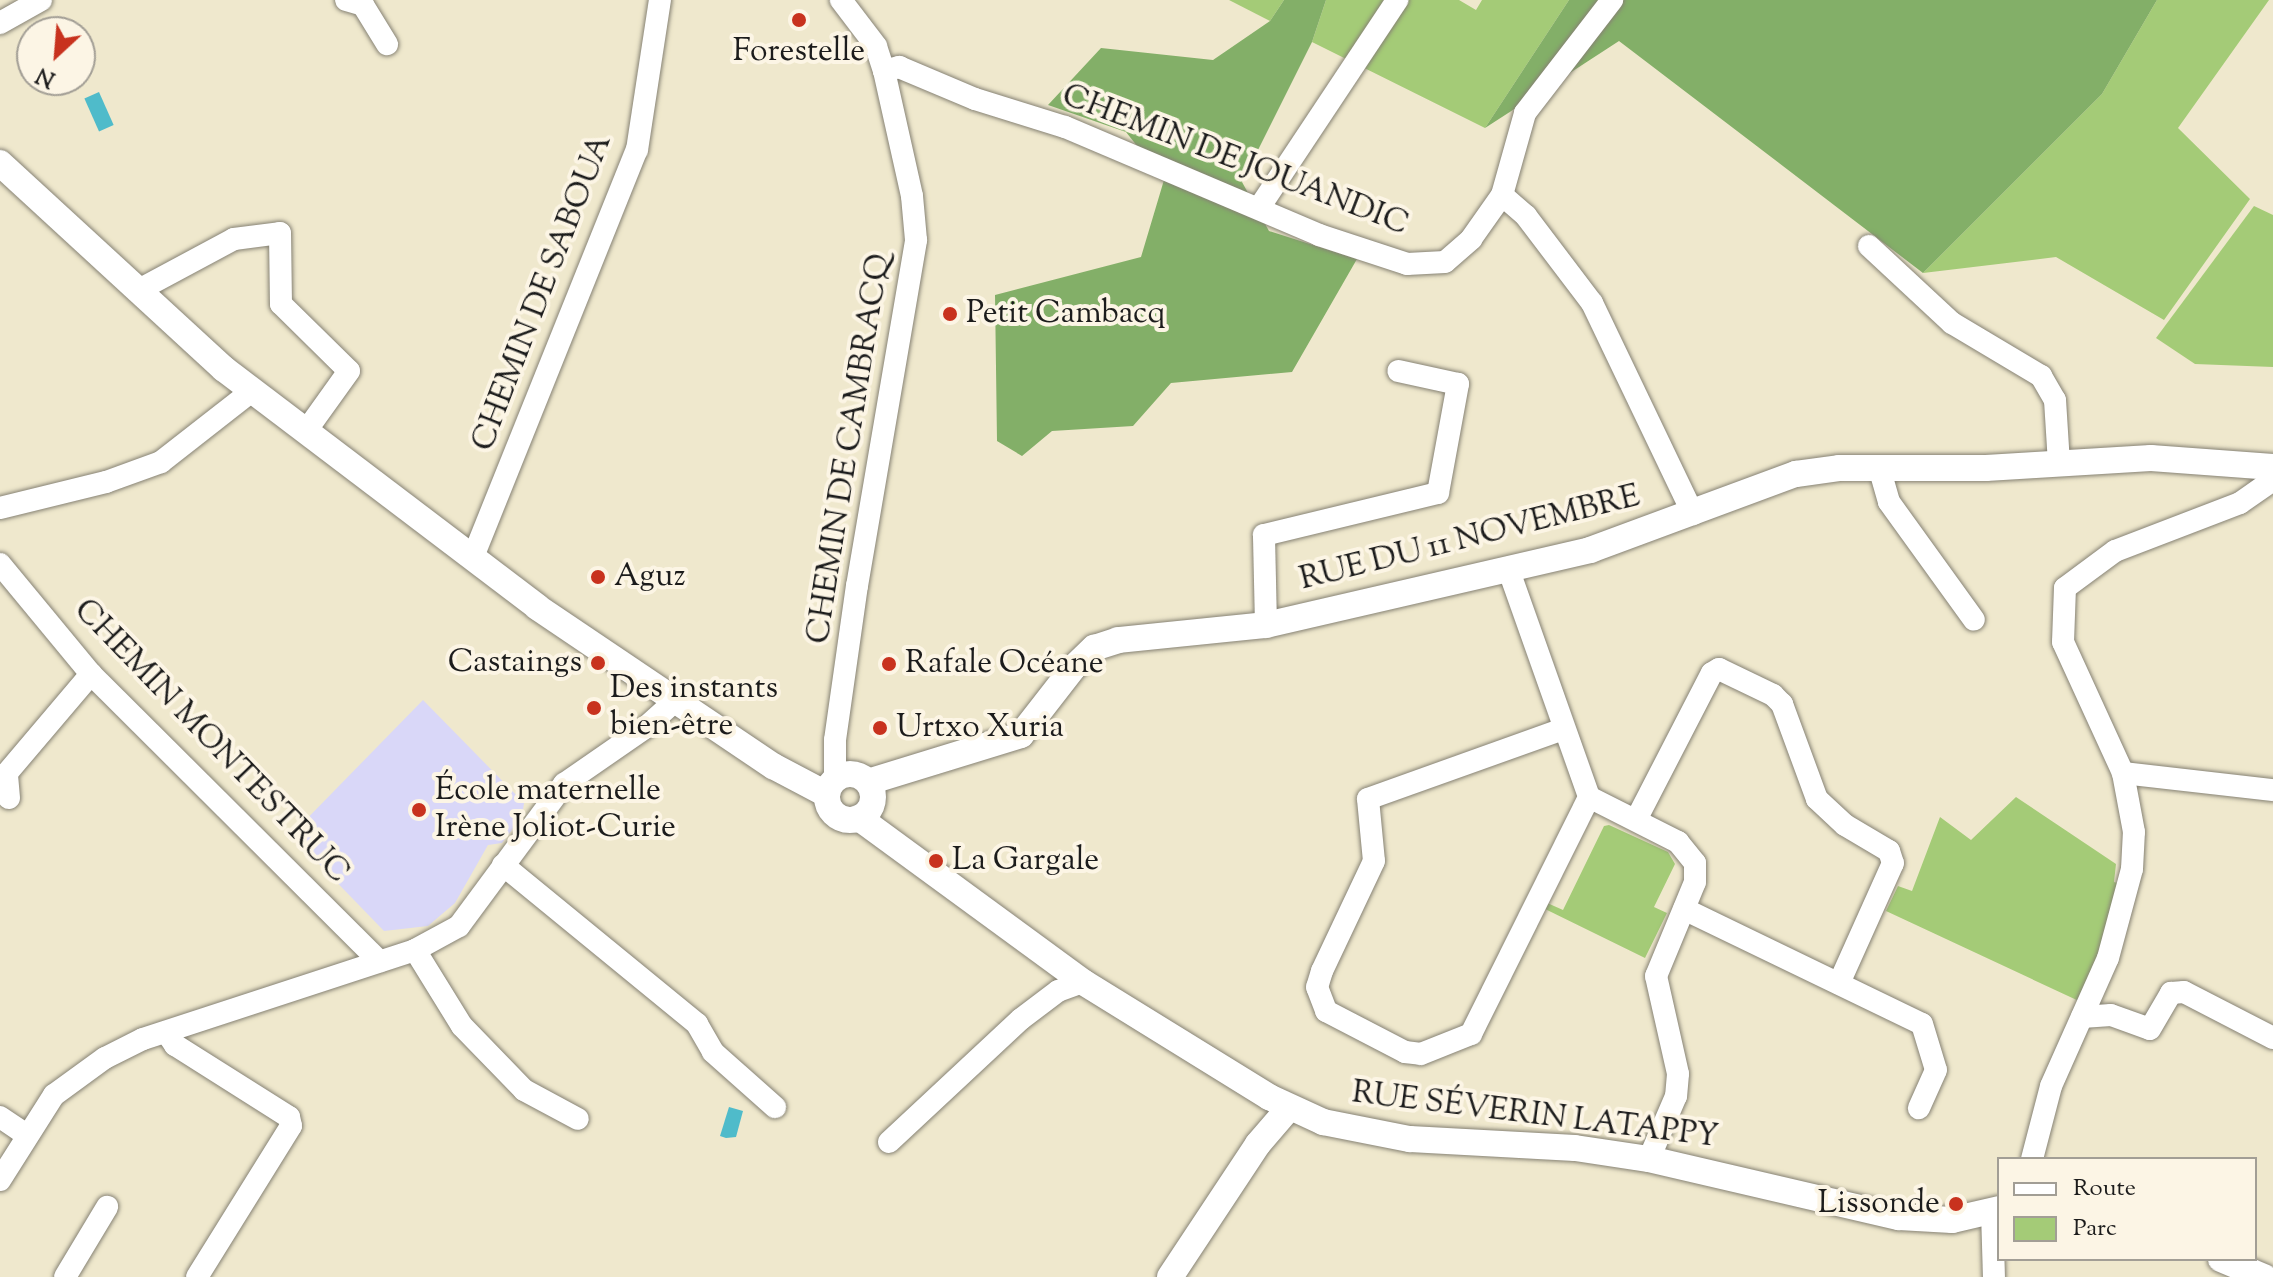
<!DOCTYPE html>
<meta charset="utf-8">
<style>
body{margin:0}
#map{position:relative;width:2273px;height:1277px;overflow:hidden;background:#efe8cd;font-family:"Sorts Mill Goudy",serif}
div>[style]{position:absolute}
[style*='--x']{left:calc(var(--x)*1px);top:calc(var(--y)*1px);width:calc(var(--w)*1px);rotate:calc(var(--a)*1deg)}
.built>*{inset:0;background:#d9d7f8}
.green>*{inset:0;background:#a4cb77}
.forest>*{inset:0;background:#83af68}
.water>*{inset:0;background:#4fbbca;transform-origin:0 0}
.roads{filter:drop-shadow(0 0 2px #868274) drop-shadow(0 0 2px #868274)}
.minor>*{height:22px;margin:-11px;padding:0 11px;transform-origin:11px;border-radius:11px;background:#fff}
.tertiary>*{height:26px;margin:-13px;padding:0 13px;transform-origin:13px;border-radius:13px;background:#fff}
.tertiary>.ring{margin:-13px;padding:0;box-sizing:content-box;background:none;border:26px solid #fff;border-radius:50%}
.dots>*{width:22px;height:22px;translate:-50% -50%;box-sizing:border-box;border:4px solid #fcf5e5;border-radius:50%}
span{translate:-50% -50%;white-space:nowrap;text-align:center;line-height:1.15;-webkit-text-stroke:8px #fcf5e5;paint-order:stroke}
.poi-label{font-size:32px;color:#1c1c1c}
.left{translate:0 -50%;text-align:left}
.right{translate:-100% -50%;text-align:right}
.street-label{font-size:32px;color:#1c1c1c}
.legend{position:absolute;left:1997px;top:1157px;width:260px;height:104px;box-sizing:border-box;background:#fcf5e5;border:2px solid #a29e95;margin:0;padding:10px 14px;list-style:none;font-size:24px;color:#1c1c1c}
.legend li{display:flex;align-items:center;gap:16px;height:40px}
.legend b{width:40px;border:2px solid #a29e95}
.north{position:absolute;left:16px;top:16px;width:80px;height:80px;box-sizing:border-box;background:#fcf5e5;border:2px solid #a29e95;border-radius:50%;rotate:206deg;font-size:22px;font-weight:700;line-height:32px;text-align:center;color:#1c1c1c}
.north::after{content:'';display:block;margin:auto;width:28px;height:36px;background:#c8321e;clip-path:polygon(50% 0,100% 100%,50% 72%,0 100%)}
</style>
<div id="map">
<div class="built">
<i style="clip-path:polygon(423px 700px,524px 803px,522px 817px,502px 843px,488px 845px,455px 903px,428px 926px,384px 931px,291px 835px)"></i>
</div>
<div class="green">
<i style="clip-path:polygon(1229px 0,1284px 0,1270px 21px)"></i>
<i style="clip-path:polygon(1326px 0,1459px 0,1476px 10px,1482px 0,1569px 0,1485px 128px,1312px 42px)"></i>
<i style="clip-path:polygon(2157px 0,2269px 0,2178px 128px,2250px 199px,2164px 320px,2056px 257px,1923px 273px,2102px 94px)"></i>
<i style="clip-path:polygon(2254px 206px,2273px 215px,2273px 367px,2195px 364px,2156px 338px)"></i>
<i style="clip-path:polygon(2016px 797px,2116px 864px,2114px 882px,2123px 885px,2081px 1002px,1886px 911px,1898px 886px,1912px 891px,1940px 817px,1971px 840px)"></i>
<i style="clip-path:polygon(1609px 825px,1668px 852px,1675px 864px,1654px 907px,1667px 913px,1645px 958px,1543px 908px,1545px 902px,1563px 910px,1604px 826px)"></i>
</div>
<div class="forest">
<i style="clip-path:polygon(1284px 0,1326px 0,1312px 42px,1242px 182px,1269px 231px,1357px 259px,1292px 372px,1171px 383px,1133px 426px,1052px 431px,1022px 456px,997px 441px,995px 295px,1141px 257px,1164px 180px,1126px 132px,1048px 105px,1101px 48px,1213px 60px,1270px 21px)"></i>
<i style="clip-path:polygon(1569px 0,2157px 0,2102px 94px,1923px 273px,1619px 41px,1485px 128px)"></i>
</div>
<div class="water">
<i style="left:99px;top:92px;width:36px;height:16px;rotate:66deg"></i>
<i style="clip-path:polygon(729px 1107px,743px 1111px,736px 1137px,726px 1138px,720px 1136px)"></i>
</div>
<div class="roads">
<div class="minor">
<i style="--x:346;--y:0;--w:18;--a:16"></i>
<i style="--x:363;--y:5;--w:46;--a:58.4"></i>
<i style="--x:0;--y:23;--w:47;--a:-29.3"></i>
<i style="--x:884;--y:71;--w:16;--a:-15"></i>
<i style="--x:899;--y:67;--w:82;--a:22.8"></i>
<i style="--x:975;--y:99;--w:94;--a:17.3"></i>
<i style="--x:1065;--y:127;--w:276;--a:23"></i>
<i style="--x:1319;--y:235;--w:93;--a:18.2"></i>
<i style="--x:1407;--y:264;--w:38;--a:-3"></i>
<i style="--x:1445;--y:262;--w:35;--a:-41"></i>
<i style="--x:1471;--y:239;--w:54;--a:-54.8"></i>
<i style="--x:1502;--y:195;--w:32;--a:41"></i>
<i style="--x:1526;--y:216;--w:109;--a:52.8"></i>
<i style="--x:1592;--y:303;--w:234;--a:64.4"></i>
<i style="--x:1502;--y:195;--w:85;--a:-74.3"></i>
<i style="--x:1525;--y:113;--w:143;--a:-52.4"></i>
<i style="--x:1259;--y:208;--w:250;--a:-56.4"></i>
<i style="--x:1869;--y:246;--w:113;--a:42.9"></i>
<i style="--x:1952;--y:323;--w:104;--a:30.8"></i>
<i style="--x:2041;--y:376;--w:28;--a:60"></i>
<i style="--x:2055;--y:400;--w:64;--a:86.4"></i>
<i style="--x:137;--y:291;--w:110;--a:-28.2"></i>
<i style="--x:234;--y:239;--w:46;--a:-7.4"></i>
<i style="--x:280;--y:233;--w:71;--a:89.2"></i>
<i style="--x:281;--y:304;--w:95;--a:44.6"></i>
<i style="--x:349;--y:371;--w:74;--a:125.6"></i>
<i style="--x:1879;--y:467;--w:36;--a:74"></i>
<i style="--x:1889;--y:502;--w:145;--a:54.2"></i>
<i style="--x:0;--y:508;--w:109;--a:-13.8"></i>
<i style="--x:106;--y:482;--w:59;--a:-20"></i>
<i style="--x:161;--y:462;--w:115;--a:-38"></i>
<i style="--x:473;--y:557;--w:439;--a:-68.1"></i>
<i style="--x:637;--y:150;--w:152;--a:-81.3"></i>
<i style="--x:0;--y:564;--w:143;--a:50.4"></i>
<i style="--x:91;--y:674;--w:407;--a:44.9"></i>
<i style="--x:1508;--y:568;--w:243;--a:70.5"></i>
<i style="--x:1589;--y:797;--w:100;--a:26.8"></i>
<i style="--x:1678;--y:842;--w:27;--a:51"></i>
<i style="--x:1695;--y:863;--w:19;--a:90"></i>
<i style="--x:1695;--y:882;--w:102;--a:112.5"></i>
<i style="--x:1656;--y:976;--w:100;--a:77.3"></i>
<i style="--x:1678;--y:1074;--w:22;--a:95"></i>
<i style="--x:1676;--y:1096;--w:69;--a:113.2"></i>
<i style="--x:1266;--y:625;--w:90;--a:-91.3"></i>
<i style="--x:1264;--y:535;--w:179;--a:-13.6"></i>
<i style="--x:1438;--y:493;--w:111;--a:-79.6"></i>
<i style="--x:1458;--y:384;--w:61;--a:-167.8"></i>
<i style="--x:1563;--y:729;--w:207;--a:160.3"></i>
<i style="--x:1368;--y:799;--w:62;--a:84.5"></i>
<i style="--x:1374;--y:861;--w:122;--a:115.3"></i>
<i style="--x:1322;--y:971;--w:17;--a:107"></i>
<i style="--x:1317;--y:987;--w:26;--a:69"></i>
<i style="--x:1326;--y:1011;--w:89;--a:27.4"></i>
<i style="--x:1405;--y:1052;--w:16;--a:7"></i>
<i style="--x:1421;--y:1054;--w:54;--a:-21.8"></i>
<i style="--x:1471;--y:1034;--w:265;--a:-63.5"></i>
<i style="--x:2123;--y:773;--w:151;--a:6.5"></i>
<i style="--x:835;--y:778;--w:38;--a:-90"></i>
<i style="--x:835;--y:740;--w:156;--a:-81.9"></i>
<i style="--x:857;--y:586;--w:351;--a:-80.3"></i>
<i style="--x:916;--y:240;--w:44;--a:-95.2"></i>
<i style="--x:912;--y:196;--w:128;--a:-102.6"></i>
<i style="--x:884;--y:71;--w:26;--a:-108"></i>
<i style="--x:876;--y:46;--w:58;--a:-127.3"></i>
<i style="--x:9;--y:798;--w:25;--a:-95"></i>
<i style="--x:7;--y:773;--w:130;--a:-49.7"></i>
<i style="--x:1636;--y:820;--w:165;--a:-62.7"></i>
<i style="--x:1712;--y:673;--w:8;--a:-30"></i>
<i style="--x:1719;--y:669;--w:60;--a:25.7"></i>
<i style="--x:1773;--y:695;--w:13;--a:45"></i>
<i style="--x:1782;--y:704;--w:101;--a:69.8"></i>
<i style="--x:1817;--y:799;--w:38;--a:43"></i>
<i style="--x:1845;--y:825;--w:51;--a:30.6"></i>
<i style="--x:1889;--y:851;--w:13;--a:72"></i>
<i style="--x:1893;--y:863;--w:132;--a:114.2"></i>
<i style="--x:503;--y:865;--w:251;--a:39.3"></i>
<i style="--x:697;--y:1024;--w:32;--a:60"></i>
<i style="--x:713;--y:1052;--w:83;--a:41.6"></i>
<i style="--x:1684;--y:909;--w:264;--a:25.8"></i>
<i style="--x:1922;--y:1024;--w:48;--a:73.1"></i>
<i style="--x:1936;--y:1070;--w:42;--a:114.1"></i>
<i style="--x:415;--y:950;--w:89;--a:58.3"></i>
<i style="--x:462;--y:1026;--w:89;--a:45.9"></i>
<i style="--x:524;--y:1090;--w:61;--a:28.2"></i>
<i style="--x:2082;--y:1017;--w:29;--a:-4"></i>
<i style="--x:2111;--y:1015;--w:41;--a:19.7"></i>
<i style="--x:2150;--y:1029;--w:42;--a:-59.7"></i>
<i style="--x:2171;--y:993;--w:13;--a:-4"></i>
<i style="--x:2184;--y:992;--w:100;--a:27.3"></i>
<i style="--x:166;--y:1032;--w:16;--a:55"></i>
<i style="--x:175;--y:1045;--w:135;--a:32.3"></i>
<i style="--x:289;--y:1117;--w:9;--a:77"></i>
<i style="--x:291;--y:1126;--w:178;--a:121.9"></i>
<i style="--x:0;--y:1117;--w:32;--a:34"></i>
<i style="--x:889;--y:1142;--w:180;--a:-43"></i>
<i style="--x:1021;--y:1019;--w:46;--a:-37.1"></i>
<i style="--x:1058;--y:991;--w:27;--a:-20"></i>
<i style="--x:2032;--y:1159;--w:75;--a:-75.4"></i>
<i style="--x:2051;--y:1086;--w:140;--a:-66"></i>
<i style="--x:2108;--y:958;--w:92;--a:-74.9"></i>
<i style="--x:2132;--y:869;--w:37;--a:-87"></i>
<i style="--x:2134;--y:832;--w:60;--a:-100.6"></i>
<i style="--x:2123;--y:773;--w:144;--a:-114.6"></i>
<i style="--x:2063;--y:642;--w:54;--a:-87.9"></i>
<i style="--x:2065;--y:588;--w:62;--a:-36.5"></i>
<i style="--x:2115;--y:551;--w:134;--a:-21"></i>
<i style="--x:2240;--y:503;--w:40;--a:-34.9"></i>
<i style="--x:0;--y:1180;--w:101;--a:-57.6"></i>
<i style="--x:54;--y:1095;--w:63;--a:-36"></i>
<i style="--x:105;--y:1058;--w:42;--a:-26.6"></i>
<i style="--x:143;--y:1039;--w:286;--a:-18.1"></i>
<i style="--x:415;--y:950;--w:50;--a:-28.6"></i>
<i style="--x:459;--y:926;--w:177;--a:-53.5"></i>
<i style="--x:564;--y:784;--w:98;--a:-34.7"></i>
<i style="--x:645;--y:728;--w:42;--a:-42.1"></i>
<i style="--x:1992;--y:1211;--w:66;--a:88.3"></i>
<i style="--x:65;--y:1277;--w:82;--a:-59"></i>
</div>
<div class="tertiary">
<i style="--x:0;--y:163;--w:304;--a:42.6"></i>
<i style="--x:224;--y:369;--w:393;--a:37.2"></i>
<i style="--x:537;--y:607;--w:285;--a:34"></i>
<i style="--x:773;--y:766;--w:60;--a:27.8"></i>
<i class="ring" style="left:827px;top:774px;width:20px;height:20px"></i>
<i style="--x:868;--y:782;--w:160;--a:-17.1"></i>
<i style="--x:1021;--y:735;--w:86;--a:-52.1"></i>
<i style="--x:1074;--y:667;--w:28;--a:-44"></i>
<i style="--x:1094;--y:648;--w:25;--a:-18"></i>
<i style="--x:1118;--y:640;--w:149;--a:-5.8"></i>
<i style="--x:1266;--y:625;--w:333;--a:-13"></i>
<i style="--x:1590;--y:550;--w:220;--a:-20.3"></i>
<i style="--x:1796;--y:474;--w:43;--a:-7.9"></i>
<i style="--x:1839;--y:468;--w:147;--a:0"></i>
<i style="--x:1986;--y:468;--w:165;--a:-3.5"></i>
<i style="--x:2151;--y:458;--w:122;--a:4.2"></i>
<i style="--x:859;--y:818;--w:278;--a:36.2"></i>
<i style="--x:1083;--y:982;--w:219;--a:31.7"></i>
<i style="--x:1269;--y:1097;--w:60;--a:24.8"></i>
<i style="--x:1323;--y:1122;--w:89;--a:11.1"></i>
<i style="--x:1410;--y:1139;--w:165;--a:3.1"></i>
<i style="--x:1575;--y:1148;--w:75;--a:8.5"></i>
<i style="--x:1649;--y:1159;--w:257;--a:13.1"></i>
<i style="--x:1899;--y:1217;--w:53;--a:3.2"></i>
<i style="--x:1952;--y:1220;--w:48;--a:-13.2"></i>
<i style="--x:2221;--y:1259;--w:47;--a:22.7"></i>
<i style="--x:1170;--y:1277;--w:159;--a:-56.5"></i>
<i style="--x:1258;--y:1144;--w:48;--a:-49.3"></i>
</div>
</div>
<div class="dots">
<i style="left:799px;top:20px;background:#c8321e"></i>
<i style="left:950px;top:314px;background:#c8321e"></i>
<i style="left:598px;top:577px;background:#c8321e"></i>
<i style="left:598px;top:663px;background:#c8321e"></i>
<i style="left:889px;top:664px;background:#c8321e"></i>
<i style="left:594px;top:708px;background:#c8321e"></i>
<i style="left:880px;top:728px;background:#c8321e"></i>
<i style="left:419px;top:810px;background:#c8321e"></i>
<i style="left:936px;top:861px;background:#c8321e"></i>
<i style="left:1956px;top:1204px;background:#c8321e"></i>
</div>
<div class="poi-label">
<span style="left:799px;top:52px">Forestelle</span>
<span class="left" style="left:966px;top:314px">Petit Cambacq</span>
<span class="left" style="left:614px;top:577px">Aguz</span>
<span class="right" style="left:582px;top:663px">Castaings</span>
<span class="left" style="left:905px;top:664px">Rafale Océane</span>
<span class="left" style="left:610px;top:708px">Des instants<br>bien-être</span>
<span class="left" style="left:896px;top:728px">Urtxo Xuria</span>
<span class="left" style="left:435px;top:810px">École maternelle<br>Irène Joliot-Curie</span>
<span class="left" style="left:952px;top:861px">La Gargale</span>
<span class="right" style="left:1940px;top:1204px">Lissonde</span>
</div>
<div class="street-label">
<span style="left:1235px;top:161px;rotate:21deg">CHEMIN DE JOUANDIC</span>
<span style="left:543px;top:293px;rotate:-69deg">CHEMIN DE SABOUA</span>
<span style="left:850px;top:449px;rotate:-81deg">CHEMIN DE CAMBRACQ</span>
<span style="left:1470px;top:539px;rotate:-14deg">RUE DU 11 NOVEMBRE</span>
<span style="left:211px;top:742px;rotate:46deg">CHEMIN MONTESTRUC</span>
<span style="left:1535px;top:1116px;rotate:7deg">RUE SÉVERIN LATAPPY</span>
</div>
<ul class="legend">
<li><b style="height:10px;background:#fff"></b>Route</li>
<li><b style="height:22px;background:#a4cb77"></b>Parc</li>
</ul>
<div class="north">N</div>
</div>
